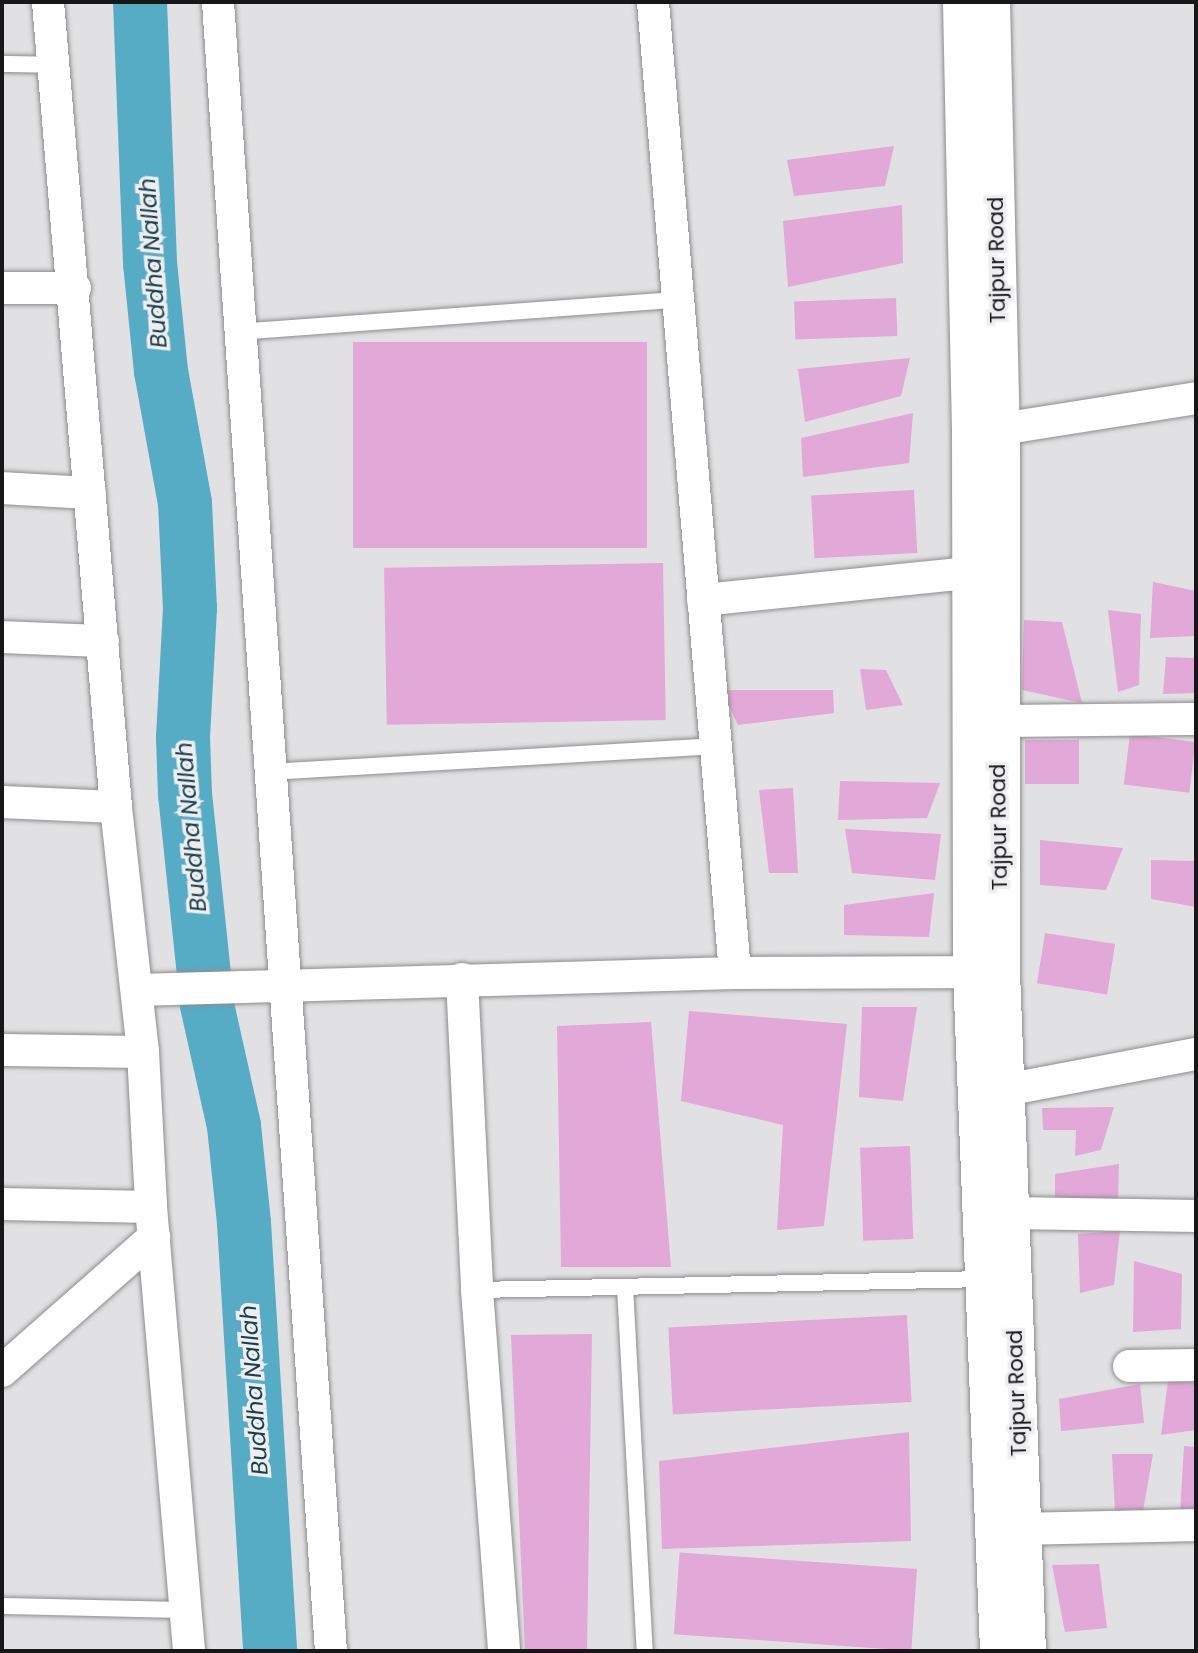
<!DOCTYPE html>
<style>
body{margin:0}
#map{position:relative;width:1198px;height:1653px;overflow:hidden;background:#e1e1e3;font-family:Poppins,sans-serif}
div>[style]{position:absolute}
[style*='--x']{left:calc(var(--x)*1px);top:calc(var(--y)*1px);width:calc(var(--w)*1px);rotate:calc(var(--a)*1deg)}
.river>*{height:54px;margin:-27px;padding:0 27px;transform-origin:27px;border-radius:27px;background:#56acc5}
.building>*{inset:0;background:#e1a8d8;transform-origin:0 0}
.roads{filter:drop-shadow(0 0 2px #8d8d8e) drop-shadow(0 0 2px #8d8d8e)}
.lane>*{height:16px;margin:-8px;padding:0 8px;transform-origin:8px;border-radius:8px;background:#fff}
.street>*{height:32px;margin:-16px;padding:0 16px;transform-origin:16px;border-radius:16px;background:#fff}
.secondary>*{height:38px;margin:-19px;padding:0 19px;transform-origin:19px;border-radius:19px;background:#fff}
span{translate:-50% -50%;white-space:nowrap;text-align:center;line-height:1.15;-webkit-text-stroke:7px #eeeef0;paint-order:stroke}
.street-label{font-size:21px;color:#171718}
.water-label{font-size:23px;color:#183f4b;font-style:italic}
.frame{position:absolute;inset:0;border:4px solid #171718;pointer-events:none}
</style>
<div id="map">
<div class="river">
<i style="--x:140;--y:2;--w:261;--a:87.8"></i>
<i style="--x:150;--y:263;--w:109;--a:84.2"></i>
<i style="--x:161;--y:371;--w:134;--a:79.7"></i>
<i style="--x:185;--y:503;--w:105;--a:87.3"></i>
<i style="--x:190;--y:608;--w:130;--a:93.1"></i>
<i style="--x:183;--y:738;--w:56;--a:88"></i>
<i style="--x:185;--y:794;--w:212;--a:84"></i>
<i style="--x:207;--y:1005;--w:124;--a:77.4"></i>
<i style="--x:234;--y:1126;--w:98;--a:84.1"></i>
<i style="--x:244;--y:1223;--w:429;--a:86.5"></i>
</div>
<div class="building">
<i style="clip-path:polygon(894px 146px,885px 186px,794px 196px,787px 160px)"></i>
<i style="clip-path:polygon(902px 205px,903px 263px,788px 287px,783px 221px)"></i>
<i style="left:896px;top:298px;width:38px;height:102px;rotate:88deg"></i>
<i style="left:353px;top:342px;width:294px;height:206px"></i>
<i style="clip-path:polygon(910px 358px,901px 396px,805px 422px,798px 369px)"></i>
<i style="clip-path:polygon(913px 413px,909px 463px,803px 477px,801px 438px)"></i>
<i style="left:914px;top:490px;width:63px;height:103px;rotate:87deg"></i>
<i style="left:663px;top:563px;width:157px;height:279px;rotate:89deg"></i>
<i style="clip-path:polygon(1153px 582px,1196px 591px,1196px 636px,1150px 638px)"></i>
<i style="clip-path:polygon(1108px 610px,1141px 614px,1139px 685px,1118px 692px)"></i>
<i style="clip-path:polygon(1024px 620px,1062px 622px,1082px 703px,1022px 690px)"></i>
<i style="clip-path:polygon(1166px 657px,1196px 658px,1196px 693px,1163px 694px)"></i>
<i style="clip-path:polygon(860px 669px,886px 670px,903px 705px,866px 710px)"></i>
<i style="clip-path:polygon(721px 690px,833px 690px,834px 713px,738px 725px)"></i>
<i style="left:1130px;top:734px;width:66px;height:51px;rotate:7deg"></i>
<i style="left:1025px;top:740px;width:54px;height:44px"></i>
<i style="clip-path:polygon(840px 781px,940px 783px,927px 818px,838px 820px)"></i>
<i style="clip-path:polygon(793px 788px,798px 873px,769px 873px,759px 790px)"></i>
<i style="clip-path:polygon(845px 829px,941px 834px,935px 880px,852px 873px)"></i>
<i style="clip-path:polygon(1040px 840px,1123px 848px,1106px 890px,1040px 885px)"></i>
<i style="clip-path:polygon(1151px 860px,1196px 861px,1196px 907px,1151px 899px)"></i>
<i style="clip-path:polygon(934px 893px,929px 937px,844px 935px,844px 905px)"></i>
<i style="left:1045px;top:933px;width:71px;height:51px;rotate:9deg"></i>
<i style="clip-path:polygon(862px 1007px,917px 1007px,903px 1101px,859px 1097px)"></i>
<i style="clip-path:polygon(689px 1011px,847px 1024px,824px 1226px,777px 1230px,783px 1125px,681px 1101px)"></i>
<i style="clip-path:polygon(651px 1022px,671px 1267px,561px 1267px,557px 1026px)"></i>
<i style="clip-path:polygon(1114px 1107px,1101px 1150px,1075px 1156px,1076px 1130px,1043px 1130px,1042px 1108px)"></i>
<i style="left:910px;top:1146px;width:93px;height:50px;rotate:88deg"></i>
<i style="clip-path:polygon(1119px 1164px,1118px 1201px,1055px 1205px,1055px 1174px)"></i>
<i style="clip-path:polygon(1120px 1231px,1114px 1285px,1080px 1293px,1078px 1234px)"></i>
<i style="clip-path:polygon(1134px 1261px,1182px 1274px,1181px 1329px,1133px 1332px)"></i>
<i style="left:907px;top:1315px;width:87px;height:239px;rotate:87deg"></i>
<i style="clip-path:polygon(592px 1334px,587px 1651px,525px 1651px,511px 1335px)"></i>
<i style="clip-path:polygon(1168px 1381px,1196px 1383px,1196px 1430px,1161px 1435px)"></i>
<i style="clip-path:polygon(1140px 1384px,1144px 1423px,1061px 1431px,1059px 1399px)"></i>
<i style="clip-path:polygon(909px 1432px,911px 1541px,662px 1549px,659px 1461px)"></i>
<i style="clip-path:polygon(1184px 1446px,1196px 1447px,1196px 1514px,1180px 1513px)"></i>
<i style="clip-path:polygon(1112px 1454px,1153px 1454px,1143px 1511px,1115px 1514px)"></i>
<i style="clip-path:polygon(1099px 1564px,1107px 1628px,1065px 1632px,1052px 1565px)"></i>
<i style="left:917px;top:1569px;width:82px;height:238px;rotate:94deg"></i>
</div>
<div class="roads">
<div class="lane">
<i style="--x:2;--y:64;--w:55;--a:1"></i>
<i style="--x:238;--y:332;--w:441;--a:-4.2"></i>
<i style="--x:268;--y:772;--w:447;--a:-3.3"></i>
<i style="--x:625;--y:1287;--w:365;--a:86.9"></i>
<i style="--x:477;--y:1290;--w:507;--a:-1.24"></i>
<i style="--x:2;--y:1606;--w:183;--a:1.3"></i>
</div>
<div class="street">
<i style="--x:48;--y:2;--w:808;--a:85.17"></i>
<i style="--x:116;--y:807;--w:246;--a:83.7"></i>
<i style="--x:143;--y:1052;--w:155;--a:87"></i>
<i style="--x:151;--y:1207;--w:446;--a:85.1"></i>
<i style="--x:218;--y:2;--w:1653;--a:86.08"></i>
<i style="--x:653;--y:2;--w:974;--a:85.17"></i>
<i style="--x:2;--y:288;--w:73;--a:0"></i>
<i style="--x:1001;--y:429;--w:197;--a:-9"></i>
<i style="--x:2;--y:488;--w:88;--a:3.3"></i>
<i style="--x:703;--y:600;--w:269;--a:-5.8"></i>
<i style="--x:2;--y:637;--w:101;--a:2.3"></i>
<i style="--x:998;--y:721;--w:198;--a:-0.6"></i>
<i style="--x:2;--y:802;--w:114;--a:2.5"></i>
<i style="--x:462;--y:979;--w:311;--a:87.2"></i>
<i style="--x:477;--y:1290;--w:362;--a:85.7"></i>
<i style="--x:137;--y:990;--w:598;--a:-1.63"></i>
<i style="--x:735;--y:973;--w:261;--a:-0.2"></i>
<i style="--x:2;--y:1050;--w:141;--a:0.8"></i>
<i style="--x:1005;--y:1090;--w:194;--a:-10.7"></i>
<i style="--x:2;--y:1204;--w:149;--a:1.2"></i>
<i style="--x:1011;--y:1213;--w:185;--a:0.9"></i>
<i style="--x:1129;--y:1366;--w:67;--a:-0.9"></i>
<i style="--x:2;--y:1371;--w:203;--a:-41.4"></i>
<i style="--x:1022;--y:1529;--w:174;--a:-1.3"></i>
</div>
<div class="secondary">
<i style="--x:962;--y:2;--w:428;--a:88.8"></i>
<i style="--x:971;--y:430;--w:542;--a:89.89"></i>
<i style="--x:972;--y:972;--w:680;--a:87.72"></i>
<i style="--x:991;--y:2;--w:427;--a:88.7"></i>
<i style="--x:1001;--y:429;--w:543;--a:90"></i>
<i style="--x:1001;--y:972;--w:679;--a:87.81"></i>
</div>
</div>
<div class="street-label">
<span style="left:997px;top:260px;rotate:-91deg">Tajpur Road</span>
<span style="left:999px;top:827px;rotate:-91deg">Tajpur Road</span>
<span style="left:1017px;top:1393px;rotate:-92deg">Tajpur Road</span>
</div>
<div class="water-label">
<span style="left:153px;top:263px;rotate:-94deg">Buddha Nallah</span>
<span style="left:191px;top:827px;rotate:-95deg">Buddha Nallah</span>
<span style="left:254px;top:1390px;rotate:-94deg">Buddha Nallah</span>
</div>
<div class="frame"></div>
</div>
